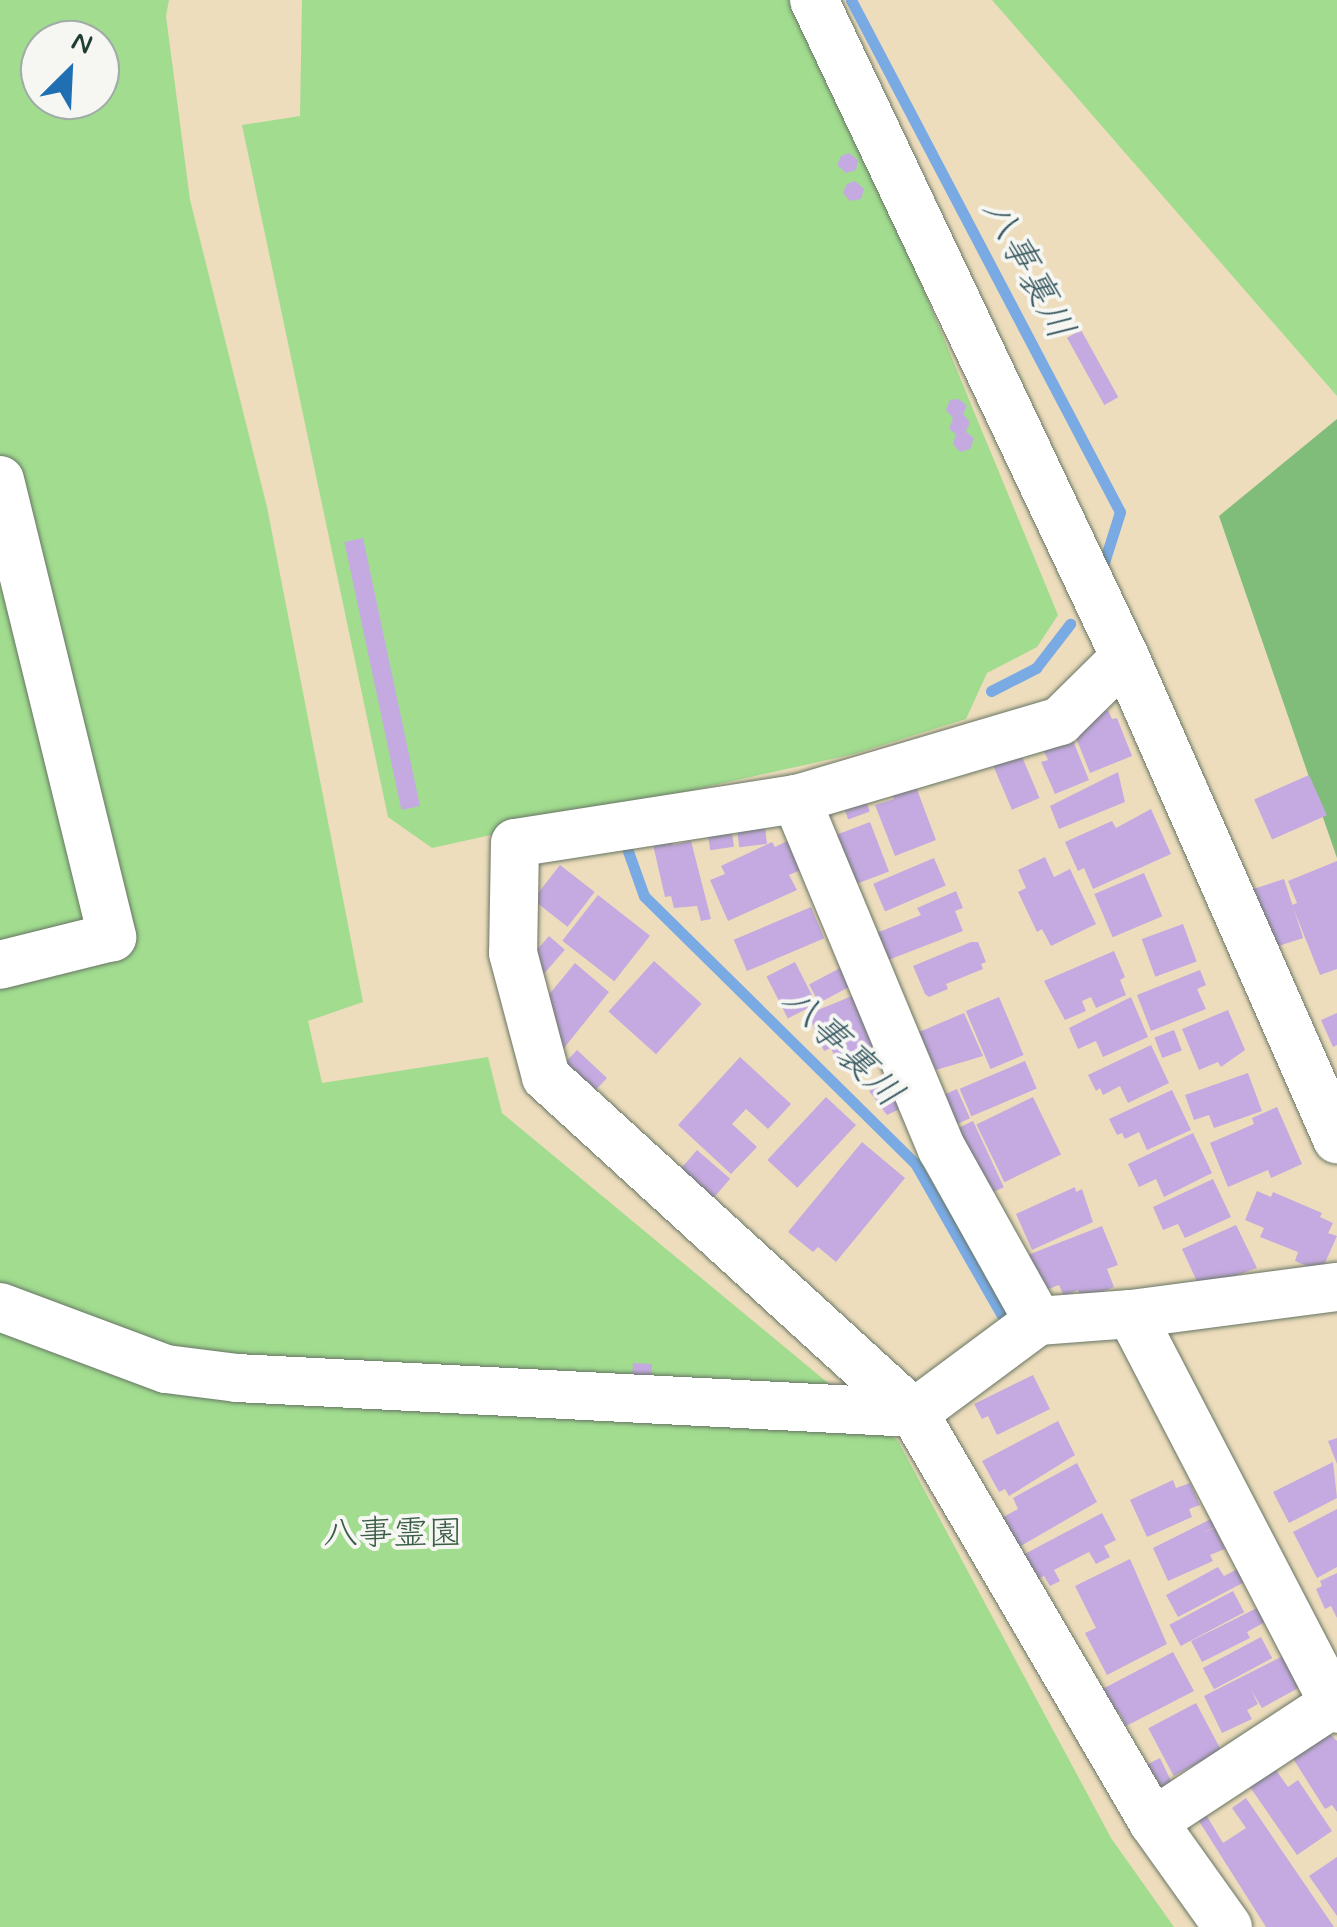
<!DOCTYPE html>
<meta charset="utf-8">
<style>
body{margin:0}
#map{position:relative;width:1337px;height:1927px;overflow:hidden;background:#edddbc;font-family:Mynerve,"Klee One",sans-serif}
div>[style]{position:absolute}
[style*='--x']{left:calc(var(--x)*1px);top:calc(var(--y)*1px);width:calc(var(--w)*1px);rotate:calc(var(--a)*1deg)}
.green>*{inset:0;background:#a1dc8f}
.forest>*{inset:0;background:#80bc7a}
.stream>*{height:11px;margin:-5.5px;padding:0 5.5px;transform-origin:5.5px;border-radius:5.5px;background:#7aaae4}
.building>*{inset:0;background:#c5aae1;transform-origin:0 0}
.roads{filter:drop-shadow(0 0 2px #677564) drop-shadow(0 0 2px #677564)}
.minor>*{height:48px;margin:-24px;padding:0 24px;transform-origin:24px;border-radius:24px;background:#fff}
span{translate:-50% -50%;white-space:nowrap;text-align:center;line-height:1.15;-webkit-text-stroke:8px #f6f6f2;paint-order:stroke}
.park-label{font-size:35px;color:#395d46}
.water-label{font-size:38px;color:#365860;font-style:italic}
.north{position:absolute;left:20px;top:20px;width:100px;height:100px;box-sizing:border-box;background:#f6f6f2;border:2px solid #a0aca6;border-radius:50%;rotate:24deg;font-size:28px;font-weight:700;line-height:40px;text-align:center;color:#1f3d34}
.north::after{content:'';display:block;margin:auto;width:35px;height:45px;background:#1f6fb2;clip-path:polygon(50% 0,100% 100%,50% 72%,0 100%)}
</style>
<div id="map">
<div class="green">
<i style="clip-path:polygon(evenodd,0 0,169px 0,166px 16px,190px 200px,267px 507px,363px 1002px,308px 1021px,322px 1083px,488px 1057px,502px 1113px,898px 1441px,1111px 1838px,1174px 1927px,0 1927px,0 0,40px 40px,100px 40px,100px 100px,40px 100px,40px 40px)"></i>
<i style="clip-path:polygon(302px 0,790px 0,842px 92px,1058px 615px,1037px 647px,987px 673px,966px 719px,854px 754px,432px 848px,388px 817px,242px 125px,300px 116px)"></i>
<i style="clip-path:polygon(992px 0,1337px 0,1337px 396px)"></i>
</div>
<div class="forest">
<i style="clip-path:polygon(1337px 419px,1337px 858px,1219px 516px)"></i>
</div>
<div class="stream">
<i style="--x:851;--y:0;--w:578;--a:62.28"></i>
<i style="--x:1120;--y:512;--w:63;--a:107.6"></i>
<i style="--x:991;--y:691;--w:51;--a:-27.1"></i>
<i style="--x:1036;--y:668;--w:56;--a:-52.3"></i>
<i style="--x:624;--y:840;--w:59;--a:70.3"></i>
<i style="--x:644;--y:896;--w:380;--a:44.6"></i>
<i style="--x:915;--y:1163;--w:174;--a:60.3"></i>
</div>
<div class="building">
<i style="clip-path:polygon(849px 153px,858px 160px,856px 170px,846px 173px,837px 165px,841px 156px)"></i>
<i style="clip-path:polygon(855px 181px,864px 189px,861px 199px,850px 201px,843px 193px,847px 184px)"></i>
<i style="left:1081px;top:330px;width:77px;height:16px;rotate:61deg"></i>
<i style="clip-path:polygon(959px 399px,967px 406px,963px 414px,970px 422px,966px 432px,974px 438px,970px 449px,960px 452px,953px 444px,956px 434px,949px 429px,953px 418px,946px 410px,950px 400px)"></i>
<i style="left:363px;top:538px;width:274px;height:19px;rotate:78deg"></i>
<i style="clip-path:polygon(1108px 710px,1112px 719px,1117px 718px,1132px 756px,1090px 773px,1071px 725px)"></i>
<i style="clip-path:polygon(1067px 726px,1089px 780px,1055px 794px,1041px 762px,1048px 760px,1038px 739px)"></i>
<i style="left:1020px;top:752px;width:50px;height:30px;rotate:67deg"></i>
<i style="clip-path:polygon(1118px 772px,1125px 802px,1059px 829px,1050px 806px)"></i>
<i style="left:1309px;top:775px;width:44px;height:60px;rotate:66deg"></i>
<i style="clip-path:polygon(913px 779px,936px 840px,895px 856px,875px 805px,894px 799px,889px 788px)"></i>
<i style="left:862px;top:790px;width:23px;height:23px;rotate:70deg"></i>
<i style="clip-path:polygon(1151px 809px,1171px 854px,1093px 889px,1084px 868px,1078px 871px,1065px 842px,1112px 821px,1116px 828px)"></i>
<i style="left:764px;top:819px;width:25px;height:28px;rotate:83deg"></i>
<i style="left:870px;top:822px;width:53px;height:40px;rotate:69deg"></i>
<i style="left:731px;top:826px;width:21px;height:24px;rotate:82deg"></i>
<i style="clip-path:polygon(670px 831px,673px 845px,691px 841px,711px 919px,701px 921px,697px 906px,674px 908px,671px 896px,665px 897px,651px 836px)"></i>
<i style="clip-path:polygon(789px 840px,803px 869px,789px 875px,797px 890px,728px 921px,710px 880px,725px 874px,721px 866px,772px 842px,775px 847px)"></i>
<i style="clip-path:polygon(1045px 857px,1054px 877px,1070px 869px,1096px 924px,1051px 946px,1042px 929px,1037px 932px,1018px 892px,1026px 888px,1018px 870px)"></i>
<i style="left:934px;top:858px;width:30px;height:66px;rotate:67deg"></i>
<i style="clip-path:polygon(1337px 861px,1337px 969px,1320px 975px,1292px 905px,1297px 903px,1288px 881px)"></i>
<i style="left:560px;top:865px;width:44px;height:44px;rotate:38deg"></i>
<i style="left:1144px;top:873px;width:47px;height:54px;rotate:67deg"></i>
<i style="left:1284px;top:879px;width:62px;height:43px;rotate:72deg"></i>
<i style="clip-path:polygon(956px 891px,963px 908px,955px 911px,963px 931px,878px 964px,867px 937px,921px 915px,917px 908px)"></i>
<i style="left:598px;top:895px;width:66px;height:58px;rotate:38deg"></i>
<i style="left:811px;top:907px;width:34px;height:84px;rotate:67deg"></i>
<i style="left:1183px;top:924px;width:40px;height:44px;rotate:70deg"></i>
<i style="left:549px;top:936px;width:21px;height:36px;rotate:41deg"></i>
<i style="clip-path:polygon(971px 942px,978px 942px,986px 962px,981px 964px,983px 969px,946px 984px,948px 989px,929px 997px,925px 994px,913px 966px)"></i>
<i style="clip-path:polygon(1114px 951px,1125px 977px,1120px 980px,1126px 995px,1096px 1008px,1091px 997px,1082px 1001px,1086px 1011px,1065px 1020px,1044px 981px)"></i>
<i style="left:654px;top:961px;width:64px;height:68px;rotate:42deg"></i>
<i style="left:795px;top:962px;width:47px;height:32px;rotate:63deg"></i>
<i style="clip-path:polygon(575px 963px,609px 992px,560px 1053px,542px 1003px)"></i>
<i style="left:840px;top:968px;width:21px;height:35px;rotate:62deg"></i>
<i style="clip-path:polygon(1200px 970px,1206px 985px,1197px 989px,1206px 1009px,1151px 1031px,1137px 995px)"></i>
<i style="clip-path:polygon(857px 994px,878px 1044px,869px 1048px,872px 1055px,837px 1063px,831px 1048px,824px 1051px,808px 1014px)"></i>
<i style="left:999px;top:997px;width:63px;height:36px;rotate:67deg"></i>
<i style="clip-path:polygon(1131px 997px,1148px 1037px,1103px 1057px,1096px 1041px,1078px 1049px,1069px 1028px)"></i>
<i style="clip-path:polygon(1228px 1010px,1245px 1050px,1221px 1067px,1218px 1062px,1199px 1070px,1182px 1029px)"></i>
<i style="clip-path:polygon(964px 1013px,983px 1056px,936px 1070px,919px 1032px)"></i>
<i style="clip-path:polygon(1337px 1013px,1337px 1045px,1333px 1047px,1321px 1020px)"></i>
<i style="left:1174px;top:1030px;width:22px;height:21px;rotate:69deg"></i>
<i style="clip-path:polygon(1151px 1045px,1169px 1083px,1128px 1103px,1120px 1086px,1103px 1095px,1100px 1088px,1096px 1091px,1088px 1075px)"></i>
<i style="left:577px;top:1050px;width:41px;height:24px;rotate:43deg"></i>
<i style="clip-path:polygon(740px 1057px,791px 1104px,768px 1129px,746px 1109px,732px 1124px,757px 1147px,731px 1174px,678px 1125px)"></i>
<i style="left:1025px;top:1061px;width:30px;height:71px;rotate:67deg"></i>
<i style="clip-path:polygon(1248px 1073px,1262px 1111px,1214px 1128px,1209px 1115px,1194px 1120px,1185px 1095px)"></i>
<i style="clip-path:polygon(894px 1080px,906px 1106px,887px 1115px,869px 1091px)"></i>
<i style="left:957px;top:1089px;width:32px;height:30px;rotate:66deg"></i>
<i style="clip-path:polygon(1172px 1090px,1191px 1130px,1147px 1150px,1139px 1132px,1125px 1139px,1122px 1133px,1117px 1135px,1109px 1119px)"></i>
<i style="left:826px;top:1097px;width:41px;height:86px;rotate:43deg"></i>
<i style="left:1033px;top:1097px;width:64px;height:63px;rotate:64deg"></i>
<i style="clip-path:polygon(1277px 1107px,1302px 1164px,1271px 1178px,1268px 1170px,1228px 1187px,1210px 1143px,1254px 1124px,1252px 1118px)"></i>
<i style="left:973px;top:1121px;width:73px;height:27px;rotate:65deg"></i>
<i style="clip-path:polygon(1193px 1133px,1212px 1173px,1164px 1197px,1156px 1179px,1139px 1187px,1128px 1164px)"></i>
<i style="clip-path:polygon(862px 1142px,905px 1178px,836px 1262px,818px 1247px,813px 1252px,788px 1232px)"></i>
<i style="left:697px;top:1150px;width:44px;height:30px;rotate:41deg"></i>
<i style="clip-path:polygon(1213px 1179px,1231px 1217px,1185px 1238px,1178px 1224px,1163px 1230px,1153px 1207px)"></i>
<i style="clip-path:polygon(1075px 1187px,1076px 1192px,1082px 1189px,1093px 1222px,1032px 1250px,1016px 1214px)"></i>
<i style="clip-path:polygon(1257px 1191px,1271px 1197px,1273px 1192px,1322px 1213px,1320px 1217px,1333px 1223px,1328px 1233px,1337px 1236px,1321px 1272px,1295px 1261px,1298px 1252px,1260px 1237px,1264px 1228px,1245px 1220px)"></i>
<i style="clip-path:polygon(1236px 1225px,1257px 1268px,1200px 1288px,1182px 1249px)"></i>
<i style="clip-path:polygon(1102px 1226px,1118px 1265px,1107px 1269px,1114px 1287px,1082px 1300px,1078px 1290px,1064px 1296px,1059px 1285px,1035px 1294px,1020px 1258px)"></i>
<i style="left:633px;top:1363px;width:19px;height:16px;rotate:3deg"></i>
<i style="clip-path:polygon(1033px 1375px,1050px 1409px,997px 1435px,988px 1416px,982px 1419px,974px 1404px)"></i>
<i style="clip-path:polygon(1058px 1421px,1075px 1455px,1009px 1496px,1005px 1489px,999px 1492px,982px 1461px)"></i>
<i style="clip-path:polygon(1337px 1438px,1337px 1464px,1328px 1441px)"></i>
<i style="clip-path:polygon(1333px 1462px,1337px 1498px,1289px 1523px,1273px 1492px)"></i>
<i style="clip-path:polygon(1077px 1463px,1097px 1502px,1012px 1551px,996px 1521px,1018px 1509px,1013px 1498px)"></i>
<i style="clip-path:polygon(1173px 1480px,1176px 1488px,1190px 1483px,1200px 1505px,1189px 1509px,1192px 1517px,1147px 1537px,1130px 1500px)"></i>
<i style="clip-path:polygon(1337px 1509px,1337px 1567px,1317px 1578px,1293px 1532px)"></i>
<i style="clip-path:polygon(1102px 1513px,1116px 1540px,1104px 1546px,1110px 1557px,1096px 1564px,1089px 1552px,1054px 1570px,1060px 1581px,1050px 1586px,1044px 1576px,1030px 1583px,1017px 1558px)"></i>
<i style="clip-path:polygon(1223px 1513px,1226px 1523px,1201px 1533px,1215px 1528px,1225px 1549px,1210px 1555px,1213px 1561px,1168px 1581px,1153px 1548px)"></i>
<i style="clip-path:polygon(1130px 1559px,1167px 1644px,1107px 1675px,1085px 1633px,1096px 1628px,1075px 1586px)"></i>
<i style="clip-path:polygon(1247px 1564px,1254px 1577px,1178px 1617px,1166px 1595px,1218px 1567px,1224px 1576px)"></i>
<i style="clip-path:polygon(1337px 1573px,1337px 1618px,1331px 1606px,1325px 1609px,1316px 1589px,1322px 1586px,1320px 1581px)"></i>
<i style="left:1233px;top:1591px;width:24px;height:72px;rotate:62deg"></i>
<i style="clip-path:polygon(1257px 1608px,1265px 1622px,1247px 1632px,1250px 1638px,1202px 1662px,1191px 1641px)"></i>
<i style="left:1261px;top:1637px;width:24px;height:66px;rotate:62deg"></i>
<i style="clip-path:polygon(1173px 1652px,1194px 1691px,1126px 1726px,1119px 1712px,1106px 1719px,1093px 1694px)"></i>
<i style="clip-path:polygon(1285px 1655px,1302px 1686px,1262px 1708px,1251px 1690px,1258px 1704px,1247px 1710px,1252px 1719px,1222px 1733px,1204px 1696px)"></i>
<i style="left:1196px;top:1703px;width:54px;height:54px;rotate:62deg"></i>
<i style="clip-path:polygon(1329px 1733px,1337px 1741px,1337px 1812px,1332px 1805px,1325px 1809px,1292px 1757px)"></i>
<i style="clip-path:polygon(1160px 1758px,1173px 1785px,1151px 1795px,1130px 1773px)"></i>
<i style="clip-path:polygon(1276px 1770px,1288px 1787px,1298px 1780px,1332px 1831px,1297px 1855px,1250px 1787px)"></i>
<i style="clip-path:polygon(1246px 1798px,1334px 1927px,1266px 1927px,1197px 1818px,1205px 1813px,1223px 1843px,1246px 1828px,1232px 1808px)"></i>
<i style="clip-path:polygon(1337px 1857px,1337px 1916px,1309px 1876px)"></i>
</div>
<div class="roads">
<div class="minor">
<i style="--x:814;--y:0;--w:727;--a:64.67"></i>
<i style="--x:1125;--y:657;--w:527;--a:66.26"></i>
<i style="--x:0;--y:480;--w:471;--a:76.2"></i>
<i style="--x:112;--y:937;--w:115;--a:166"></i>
<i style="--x:1125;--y:657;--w:91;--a:135.4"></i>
<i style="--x:1060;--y:721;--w:275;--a:163.5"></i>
<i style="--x:796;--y:799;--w:284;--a:171.1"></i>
<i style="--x:515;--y:843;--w:110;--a:91"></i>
<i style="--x:513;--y:953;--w:128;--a:75.1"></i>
<i style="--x:546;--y:1077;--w:498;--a:42.4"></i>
<i style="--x:914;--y:1413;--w:474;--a:59.7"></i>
<i style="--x:1153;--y:1822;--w:129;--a:54.5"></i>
<i style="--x:796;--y:799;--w:379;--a:67.4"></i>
<i style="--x:942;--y:1149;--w:197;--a:60.8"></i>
<i style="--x:0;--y:1307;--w:177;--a:20.5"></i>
<i style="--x:166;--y:1369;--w:72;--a:7.2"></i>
<i style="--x:237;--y:1378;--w:678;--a:2.96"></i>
<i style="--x:914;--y:1413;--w:154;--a:-36.6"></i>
<i style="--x:1038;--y:1321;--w:93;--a:-4.3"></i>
<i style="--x:1131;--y:1314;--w:208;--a:-7.5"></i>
<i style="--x:1131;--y:1314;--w:445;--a:62.5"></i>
<i style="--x:1153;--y:1822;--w:220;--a:-33.3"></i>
</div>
</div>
<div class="park-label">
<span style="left:393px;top:1534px">八事霊園</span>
</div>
<div class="water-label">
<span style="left:1027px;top:270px;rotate:62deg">八事裏川</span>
<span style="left:842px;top:1048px;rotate:45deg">八事裏川</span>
</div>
<div class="north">N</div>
</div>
